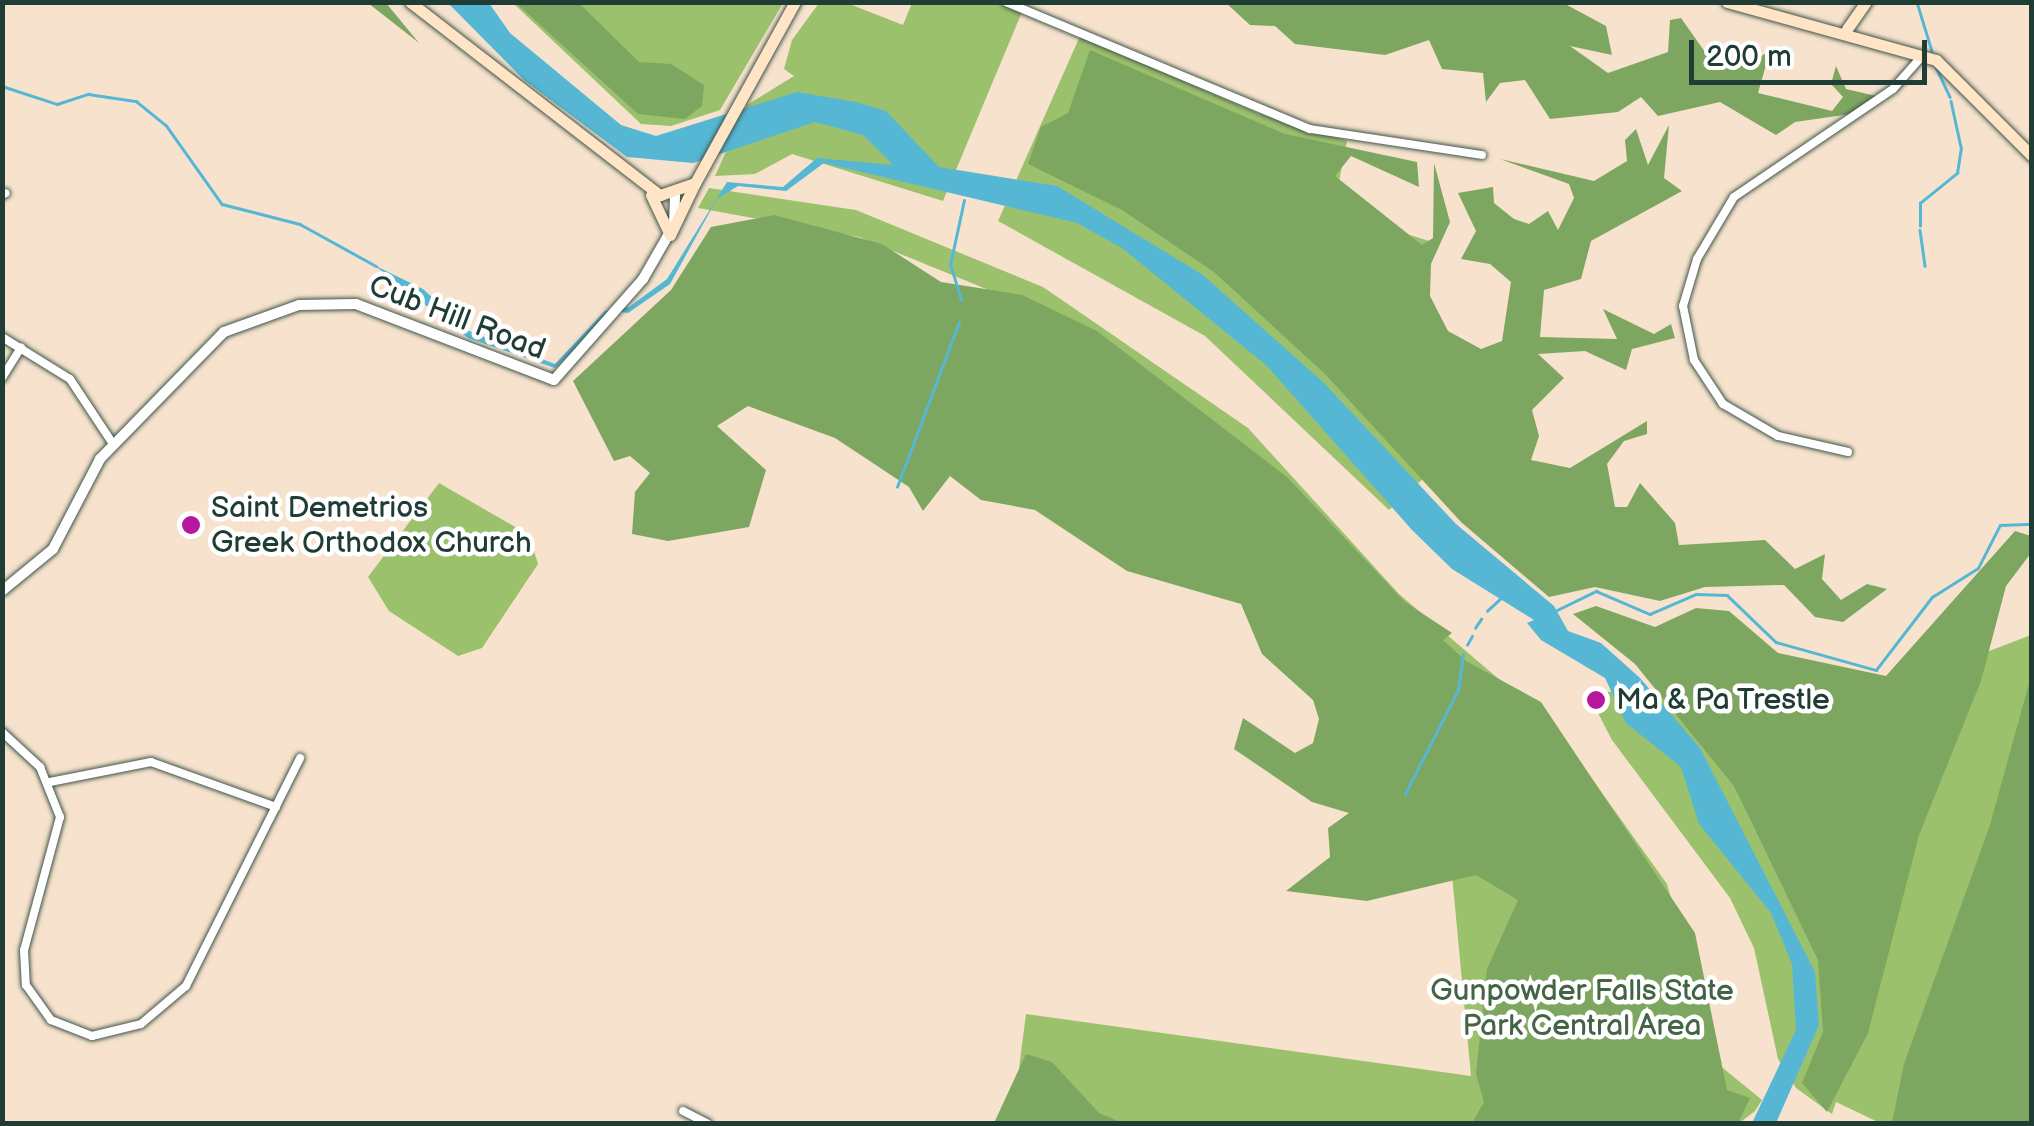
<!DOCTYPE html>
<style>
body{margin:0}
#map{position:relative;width:2034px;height:1126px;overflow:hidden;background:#f7e3cd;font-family:"Balsamiq Sans",sans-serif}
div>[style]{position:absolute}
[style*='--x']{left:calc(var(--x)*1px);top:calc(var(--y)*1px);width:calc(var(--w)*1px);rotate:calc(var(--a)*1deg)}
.green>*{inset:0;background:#9cc16c}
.forest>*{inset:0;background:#7da760}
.water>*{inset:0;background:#56b7d5}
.stream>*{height:2.5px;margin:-1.25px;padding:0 1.25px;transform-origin:1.25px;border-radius:1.25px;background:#56b7d5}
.roads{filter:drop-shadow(0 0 2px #3f564b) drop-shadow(0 0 2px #3f564b)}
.minor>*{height:8px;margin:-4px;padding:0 4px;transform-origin:4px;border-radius:4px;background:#fff}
.tertiary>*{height:10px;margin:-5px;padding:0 5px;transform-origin:5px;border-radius:5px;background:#fff}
.secondary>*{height:11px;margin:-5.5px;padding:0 5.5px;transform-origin:5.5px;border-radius:5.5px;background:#ffe4c6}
.dots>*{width:28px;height:28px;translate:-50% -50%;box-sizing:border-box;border:5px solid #fff;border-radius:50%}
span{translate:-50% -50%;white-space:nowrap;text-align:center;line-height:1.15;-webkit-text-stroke:9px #fff;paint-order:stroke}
.street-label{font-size:30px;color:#1f3d34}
.poi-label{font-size:30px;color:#1f3d34}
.left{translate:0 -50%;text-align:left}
.park-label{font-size:30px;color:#446545}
.frame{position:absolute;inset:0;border:5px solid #1f3d34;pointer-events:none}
.scale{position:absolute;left:1689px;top:40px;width:238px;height:45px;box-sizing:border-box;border:5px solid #1f3d34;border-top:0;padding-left:12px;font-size:30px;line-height:35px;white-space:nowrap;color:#1f3d34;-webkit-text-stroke:8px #fff;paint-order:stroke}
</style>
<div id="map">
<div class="green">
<i style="clip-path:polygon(513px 3px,783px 3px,720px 110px,671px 126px,641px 124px)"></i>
<i style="clip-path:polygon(819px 3px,847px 3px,903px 25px,912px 3px,998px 3px,1022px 12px,943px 201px,792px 154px,755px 174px,715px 176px,747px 105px,794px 76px,784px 69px,792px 40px)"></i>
<i style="clip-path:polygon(1080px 36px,1257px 113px,1347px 141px,1333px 212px,1436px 243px,1375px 300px,1482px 425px,1389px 510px,1205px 336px,998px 221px)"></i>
<i style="clip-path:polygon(709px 188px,856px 210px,1043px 287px,1248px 428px,1399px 594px,1555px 727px,1667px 884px,1718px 1064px,1762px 1100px,1755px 1111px,1738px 1124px,1012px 1123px,1026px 1014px,1471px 1076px,1431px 653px,1045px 313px,859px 237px,698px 208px)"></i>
<i style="clip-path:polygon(439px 483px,529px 535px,538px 564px,482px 648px,458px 656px,389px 611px,368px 577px)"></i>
<i style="clip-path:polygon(2031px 635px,2031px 1123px,1880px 1123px,1836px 1102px,1832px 1114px,1796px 1088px,1778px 1059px,1754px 948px,1730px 898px,1612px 740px,1587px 692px,1890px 689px)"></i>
</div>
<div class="forest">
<i style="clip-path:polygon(368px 3px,386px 3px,419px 43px)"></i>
<i style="clip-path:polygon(516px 3px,579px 3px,639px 62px,671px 64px,704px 85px,702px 106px,685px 119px,638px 114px)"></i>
<i style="clip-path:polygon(1226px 3px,1567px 5px,1606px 26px,1612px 55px,1570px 46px,1608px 73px,1668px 52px,1670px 20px,1681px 18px,1712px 62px,1747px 64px,1770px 51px,1758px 93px,1832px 111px,1843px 97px,1831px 84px,1836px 66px,1846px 89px,1876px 96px,1851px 114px,1795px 122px,1776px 135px,1720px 102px,1658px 116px,1641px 97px,1618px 112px,1550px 119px,1525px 80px,1500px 83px,1486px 102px,1483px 73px,1442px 69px,1429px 40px,1385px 55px,1295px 44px,1275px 26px,1250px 25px)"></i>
<i style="clip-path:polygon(1090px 50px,1285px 134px,1417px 162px,1419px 187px,1351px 156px,1335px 176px,1422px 245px,1433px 238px,1434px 163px,1450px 222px,1431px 264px,1430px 296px,1448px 331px,1481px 349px,1502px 341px,1511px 282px,1490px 264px,1461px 259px,1476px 231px,1458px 193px,1493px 187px,1494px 203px,1514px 219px,1529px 224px,1548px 211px,1558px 230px,1574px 198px,1569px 184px,1500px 159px,1594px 181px,1627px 161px,1625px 140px,1636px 129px,1648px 165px,1669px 125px,1664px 178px,1682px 191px,1591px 241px,1581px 279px,1544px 290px,1540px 337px,1617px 339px,1603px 309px,1654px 334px,1671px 324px,1675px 338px,1632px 349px,1626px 370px,1585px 351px,1538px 354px,1564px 378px,1532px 410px,1539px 436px,1531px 460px,1570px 468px,1647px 421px,1647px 434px,1624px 441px,1607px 464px,1615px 507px,1627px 507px,1640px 483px,1675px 523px,1679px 545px,1765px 540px,1795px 569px,1825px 554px,1822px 579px,1841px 600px,1867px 584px,1887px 589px,1843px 622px,1815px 617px,1784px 585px,1705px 587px,1660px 601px,1595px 587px,1549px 597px,1461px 522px,1326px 375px,1214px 272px,1122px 210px,1028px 164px,1041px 127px,1068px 113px)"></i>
<i style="clip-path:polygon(774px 215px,882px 244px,941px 282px,1022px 295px,1097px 331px,1287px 477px,1405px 602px,1452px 633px,1443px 640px,1466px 661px,1541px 702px,1695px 933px,1727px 1090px,1750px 1098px,1738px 1123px,1472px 1123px,1484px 1102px,1476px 1074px,1487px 969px,1518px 900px,1476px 875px,1367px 901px,1286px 891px,1330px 857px,1328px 828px,1349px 813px,1312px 802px,1234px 749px,1243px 718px,1295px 753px,1313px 743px,1319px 719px,1313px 700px,1262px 654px,1241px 604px,1127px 571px,1035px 510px,981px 500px,950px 476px,923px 511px,909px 487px,835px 438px,748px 406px,717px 426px,766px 470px,749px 527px,668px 541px,632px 534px,635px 492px,650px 473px,630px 456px,614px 461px,573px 381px,671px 290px,711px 227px)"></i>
<i style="clip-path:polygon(2015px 531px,2031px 536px,2031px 553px,2006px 586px,1981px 681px,1919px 835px,1868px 1033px,1827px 1112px,1802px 1083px,1823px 1032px,1818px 960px,1734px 786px,1635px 664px,1573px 614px,1596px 606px,1655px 627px,1696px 608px,1729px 611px,1778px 653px,1886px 676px)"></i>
<i style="clip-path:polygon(2031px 676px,2031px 1123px,1892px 1123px,1904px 1064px,1990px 825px)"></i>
<i style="clip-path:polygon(1026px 1054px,1052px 1062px,1099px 1113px,1123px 1123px,994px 1123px)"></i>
</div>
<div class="water">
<i style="clip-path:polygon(448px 3px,489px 3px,510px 33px,621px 125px,656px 136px,797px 92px,856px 102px,886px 111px,939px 167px,1057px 186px,1203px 275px,1325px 384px,1456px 524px,1554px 606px,1568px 631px,1601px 643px,1640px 678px,1700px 748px,1815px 972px,1819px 1025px,1776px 1123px,1752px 1123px,1796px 1030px,1792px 964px,1771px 913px,1699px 824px,1681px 767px,1626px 723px,1605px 678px,1541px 640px,1527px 623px,1534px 620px,1452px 569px,1412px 530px,1266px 365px,1122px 248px,1077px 223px,824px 163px,786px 191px,738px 186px,717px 199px,670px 284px,628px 313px,615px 311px,555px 368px,468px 338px,374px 265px,423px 289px,469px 331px,555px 364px,605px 311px,629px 307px,667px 279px,727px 182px,783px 187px,817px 158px,893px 165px,863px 135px,815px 122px,693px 163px,627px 157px,524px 80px)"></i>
</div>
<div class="stream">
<i style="--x:1917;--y:2;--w:51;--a:73"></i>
<i style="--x:1936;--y:67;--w:33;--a:65"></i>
<i style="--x:2;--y:86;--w:58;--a:18.1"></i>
<i style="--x:57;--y:104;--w:33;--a:-18"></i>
<i style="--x:88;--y:94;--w:49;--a:8.3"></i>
<i style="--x:136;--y:101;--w:38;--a:39"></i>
<i style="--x:166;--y:125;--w:97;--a:54.7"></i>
<i style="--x:222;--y:204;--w:81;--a:14.4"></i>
<i style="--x:300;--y:224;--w:87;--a:28.9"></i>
<i style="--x:1951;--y:101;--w:47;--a:77.7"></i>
<i style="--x:1920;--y:226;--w:23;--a:-90"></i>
<i style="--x:1920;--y:203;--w:48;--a:-39"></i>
<i style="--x:1957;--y:173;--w:25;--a:-81"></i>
<i style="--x:1920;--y:230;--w:36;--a:82"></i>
<i style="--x:961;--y:300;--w:37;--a:-107"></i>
<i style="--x:950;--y:265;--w:66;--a:-77.8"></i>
<i style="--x:897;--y:487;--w:176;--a:-69.4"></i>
<i style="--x:1487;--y:611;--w:23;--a:-43"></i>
<i style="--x:1555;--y:611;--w:46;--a:-26"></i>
<i style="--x:1596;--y:591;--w:59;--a:23.1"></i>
<i style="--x:1650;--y:614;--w:50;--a:-23.5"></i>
<i style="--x:1696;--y:594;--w:31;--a:2"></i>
<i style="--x:1727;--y:595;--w:68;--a:43.8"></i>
<i style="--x:1776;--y:642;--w:104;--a:15.6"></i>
<i style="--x:1876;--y:670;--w:92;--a:-52.5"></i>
<i style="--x:1932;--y:597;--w:54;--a:-32.2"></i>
<i style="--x:1978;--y:568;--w:48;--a:-62.9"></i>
<i style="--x:2000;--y:525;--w:32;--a:-2"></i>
<i style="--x:1475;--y:628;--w:11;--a:-56"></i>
<i style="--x:1467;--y:645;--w:10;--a:-61"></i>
<i style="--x:1405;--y:794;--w:117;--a:-63"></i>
<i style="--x:1458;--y:690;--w:36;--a:-82"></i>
</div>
<div class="roads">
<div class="minor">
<i style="--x:1006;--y:2;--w:329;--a:22.7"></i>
<i style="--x:1310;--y:129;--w:174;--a:8.6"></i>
<i style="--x:2;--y:195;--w:4;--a:-27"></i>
<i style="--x:2;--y:337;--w:80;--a:31.7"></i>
<i style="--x:70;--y:379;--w:78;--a:56.5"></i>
<i style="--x:2;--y:378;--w:36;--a:-58"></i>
<i style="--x:1848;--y:452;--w:72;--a:-167.1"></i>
<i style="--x:1778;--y:436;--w:64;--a:-149.8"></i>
<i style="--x:1723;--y:404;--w:53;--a:-123.4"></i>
<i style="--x:1694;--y:360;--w:55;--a:-101.5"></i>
<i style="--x:1683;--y:306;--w:49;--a:-73.4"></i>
<i style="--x:1697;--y:259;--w:72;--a:-59.2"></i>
<i style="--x:1734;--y:197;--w:192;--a:-34.2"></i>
<i style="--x:1893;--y:89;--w:45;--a:-48.6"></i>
<i style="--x:2;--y:732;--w:52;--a:42.6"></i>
<i style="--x:40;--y:767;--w:54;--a:68.2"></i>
<i style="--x:60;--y:817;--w:138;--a:105.1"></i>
<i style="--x:24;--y:950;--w:35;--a:87"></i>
<i style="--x:26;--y:985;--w:43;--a:54.5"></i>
<i style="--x:51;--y:1020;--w:44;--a:21.3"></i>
<i style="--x:92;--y:1036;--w:50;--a:-13.8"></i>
<i style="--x:141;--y:1024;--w:59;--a:-40.2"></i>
<i style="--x:186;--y:986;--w:255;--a:-63.4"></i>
<i style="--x:50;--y:782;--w:103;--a:-11.2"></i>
<i style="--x:151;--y:762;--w:133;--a:19.8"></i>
<i style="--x:683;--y:1111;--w:28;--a:27"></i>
</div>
<div class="tertiary">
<i style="--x:2;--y:591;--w:66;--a:-39.5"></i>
<i style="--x:53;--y:549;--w:102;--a:-62.4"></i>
<i style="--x:100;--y:459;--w:177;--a:-45.7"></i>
<i style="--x:224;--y:332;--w:80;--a:-19.8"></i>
<i style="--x:299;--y:305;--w:57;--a:-1"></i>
<i style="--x:356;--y:304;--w:212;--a:21"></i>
<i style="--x:554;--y:380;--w:135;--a:-48.6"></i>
<i style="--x:643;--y:279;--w:62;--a:-60.1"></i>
<i style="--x:674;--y:225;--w:31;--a:-88"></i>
</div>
<div class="secondary">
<i style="--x:410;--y:2;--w:316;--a:37.7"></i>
<i style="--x:660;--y:195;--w:37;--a:-19"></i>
<i style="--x:695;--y:183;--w:207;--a:-61.1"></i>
<i style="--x:1727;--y:2;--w:217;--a:15.5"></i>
<i style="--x:1936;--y:60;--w:136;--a:45"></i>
<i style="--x:1847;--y:29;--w:33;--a:-55"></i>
<i style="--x:651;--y:195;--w:44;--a:64.6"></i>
<i style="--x:670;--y:235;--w:58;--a:-64.3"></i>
</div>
</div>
<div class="dots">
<i style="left:191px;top:525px;background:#b5179e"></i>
<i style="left:1596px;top:700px;background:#b5179e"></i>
</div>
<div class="street-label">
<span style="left:457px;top:318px;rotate:21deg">Cub Hill Road</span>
</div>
<div class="poi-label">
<span class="left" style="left:211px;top:525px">Saint Demetrios<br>Greek Orthodox Church</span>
<span class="left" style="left:1616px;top:700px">Ma &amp; Pa Trestle</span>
</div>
<div class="park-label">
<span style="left:1582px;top:1008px">Gunpowder Falls State<br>Park Central Area</span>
</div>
<div class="frame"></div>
<div class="scale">200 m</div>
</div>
